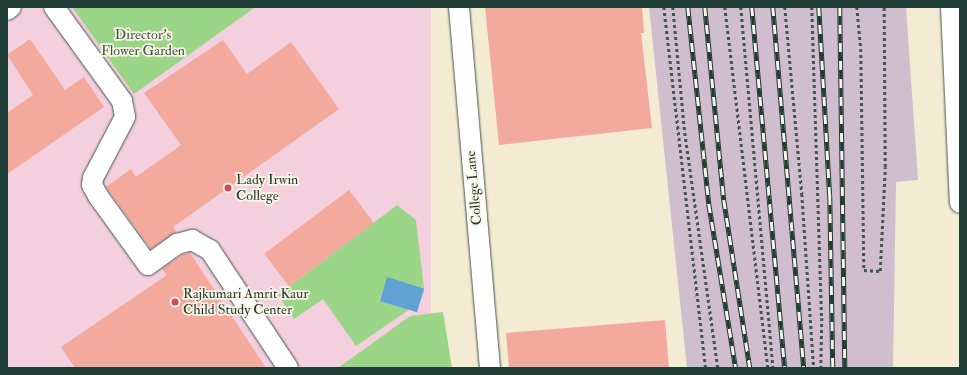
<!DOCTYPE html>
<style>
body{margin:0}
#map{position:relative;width:967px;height:375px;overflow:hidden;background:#f3ebd2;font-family:"IM FELL Double Pica",serif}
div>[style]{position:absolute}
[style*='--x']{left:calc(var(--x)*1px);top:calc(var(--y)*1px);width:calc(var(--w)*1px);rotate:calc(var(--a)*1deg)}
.built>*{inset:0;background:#f4cfde;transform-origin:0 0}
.industrial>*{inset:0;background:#d0bdce}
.green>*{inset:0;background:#9bd588}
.water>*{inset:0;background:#61a2d5;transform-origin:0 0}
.building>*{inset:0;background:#f4a99d;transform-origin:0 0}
.path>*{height:2.5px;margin-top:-1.25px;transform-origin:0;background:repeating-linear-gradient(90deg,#3f574c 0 3px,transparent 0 6px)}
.roads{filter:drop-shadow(0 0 1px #3f574c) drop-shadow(0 0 1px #3f574c)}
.minor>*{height:20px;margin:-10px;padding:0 10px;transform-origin:10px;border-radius:10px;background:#fff}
.rail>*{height:4.5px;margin-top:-2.25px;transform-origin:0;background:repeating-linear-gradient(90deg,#fcf5e5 0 9px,#1f3d34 0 18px);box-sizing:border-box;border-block:1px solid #1f3d34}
.dots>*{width:11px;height:11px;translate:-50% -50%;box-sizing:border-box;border:2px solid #fcf5e5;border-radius:50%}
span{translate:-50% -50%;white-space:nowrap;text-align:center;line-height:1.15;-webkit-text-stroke:3.5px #fcf5e5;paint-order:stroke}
.park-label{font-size:14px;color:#385b45}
.poi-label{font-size:14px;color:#1f3d34}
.left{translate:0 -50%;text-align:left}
.street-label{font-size:14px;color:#1f3d34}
.frame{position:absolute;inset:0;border:8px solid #1f3d34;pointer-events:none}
</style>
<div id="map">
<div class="built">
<i style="left:7px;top:7px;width:424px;height:361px"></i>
</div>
<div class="industrial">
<i style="clip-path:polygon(649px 7px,906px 7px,918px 180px,896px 182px,893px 368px,687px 368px)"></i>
</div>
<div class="green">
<i style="clip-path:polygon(72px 7px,253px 7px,254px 8px,134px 94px)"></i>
<i style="clip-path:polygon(397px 205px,416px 220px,424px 288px,387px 278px,379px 301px,410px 309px,356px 346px,323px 299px,294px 319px,278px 295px)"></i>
<i style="clip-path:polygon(443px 312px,452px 368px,338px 368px,410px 316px)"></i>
</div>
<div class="water">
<i style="left:387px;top:277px;width:39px;height:25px;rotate:17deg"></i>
</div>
<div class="building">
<i style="clip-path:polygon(485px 7px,642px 7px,644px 33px,641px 33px,652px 128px,499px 145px)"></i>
<i style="clip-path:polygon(30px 39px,65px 90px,84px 77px,104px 107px,7px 174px,7px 113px,33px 95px,7px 55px)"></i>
<i style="clip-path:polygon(223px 40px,247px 74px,291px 42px,339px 109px,173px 227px,176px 232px,151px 249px,106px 187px,131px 169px,136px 177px,181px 145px,144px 93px)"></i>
<i style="left:349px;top:190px;width:41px;height:106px;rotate:53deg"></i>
<i style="clip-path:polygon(190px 253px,266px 368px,75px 368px,61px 347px,167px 275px,162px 269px,182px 255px)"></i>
<i style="clip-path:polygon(665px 320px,669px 368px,509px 368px,506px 333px)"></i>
</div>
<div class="path">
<i style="--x:664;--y:7;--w:363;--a:83.4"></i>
<i style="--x:673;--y:7;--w:127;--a:84.6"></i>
<i style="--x:685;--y:133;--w:237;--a:82"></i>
<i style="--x:725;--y:7;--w:364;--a:83.2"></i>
<i style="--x:741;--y:7;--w:362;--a:84.9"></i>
<i style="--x:785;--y:7;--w:188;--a:84.8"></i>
<i style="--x:802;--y:194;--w:174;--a:86.1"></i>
<i style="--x:812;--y:7;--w:311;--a:88.2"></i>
<i style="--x:822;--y:318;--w:50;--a:91.1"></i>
<i style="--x:857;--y:7;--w:42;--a:84.6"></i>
<i style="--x:861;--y:49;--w:221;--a:89.2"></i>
<i style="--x:864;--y:270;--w:16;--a:4"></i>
<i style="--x:880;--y:271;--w:104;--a:-87.2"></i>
<i style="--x:885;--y:167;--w:160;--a:-90.4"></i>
</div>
<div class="roads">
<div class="minor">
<i style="--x:54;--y:7;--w:116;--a:54.1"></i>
<i style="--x:122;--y:101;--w:16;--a:79"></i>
<i style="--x:125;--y:117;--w:69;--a:117.7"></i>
<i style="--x:93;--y:178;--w:7;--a:98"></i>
<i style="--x:92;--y:185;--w:13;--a:61"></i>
<i style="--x:98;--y:196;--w:85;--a:54.1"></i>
<i style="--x:148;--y:265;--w:36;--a:-36"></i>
<i style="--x:177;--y:244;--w:16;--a:-15"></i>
<i style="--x:192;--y:240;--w:21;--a:29"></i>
<i style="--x:210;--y:250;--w:141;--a:56.5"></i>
<i style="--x:459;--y:7;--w:362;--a:85.1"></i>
<i style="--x:951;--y:7;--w:196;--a:87.4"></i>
<i style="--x:7;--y:10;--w:5;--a:-37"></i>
</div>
</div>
<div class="rail">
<i style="--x:688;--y:7;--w:198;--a:83.9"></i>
<i style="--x:709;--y:204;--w:166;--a:80.7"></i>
<i style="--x:705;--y:7;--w:194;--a:84.4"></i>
<i style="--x:724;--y:200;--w:170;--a:81.2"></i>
<i style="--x:752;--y:7;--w:363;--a:84.8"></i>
<i style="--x:773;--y:7;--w:362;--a:85.1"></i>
<i style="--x:819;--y:7;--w:189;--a:86.7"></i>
<i style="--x:830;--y:196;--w:172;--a:89"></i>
<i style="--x:840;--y:7;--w:361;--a:89.2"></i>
</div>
<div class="dots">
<i style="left:228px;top:188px;background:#d1495b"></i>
<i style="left:175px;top:302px;background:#d1495b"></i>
</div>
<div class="park-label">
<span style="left:143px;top:43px">Director's<br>Flower Garden</span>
</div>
<div class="poi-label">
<span class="left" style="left:236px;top:188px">Lady Irwin<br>College</span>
<span class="left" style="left:183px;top:302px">Rajkumari Amrit Kaur<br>Child Study Center</span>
</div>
<div class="street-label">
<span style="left:474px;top:188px;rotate:-95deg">College Lane</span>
</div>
<div class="frame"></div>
</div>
